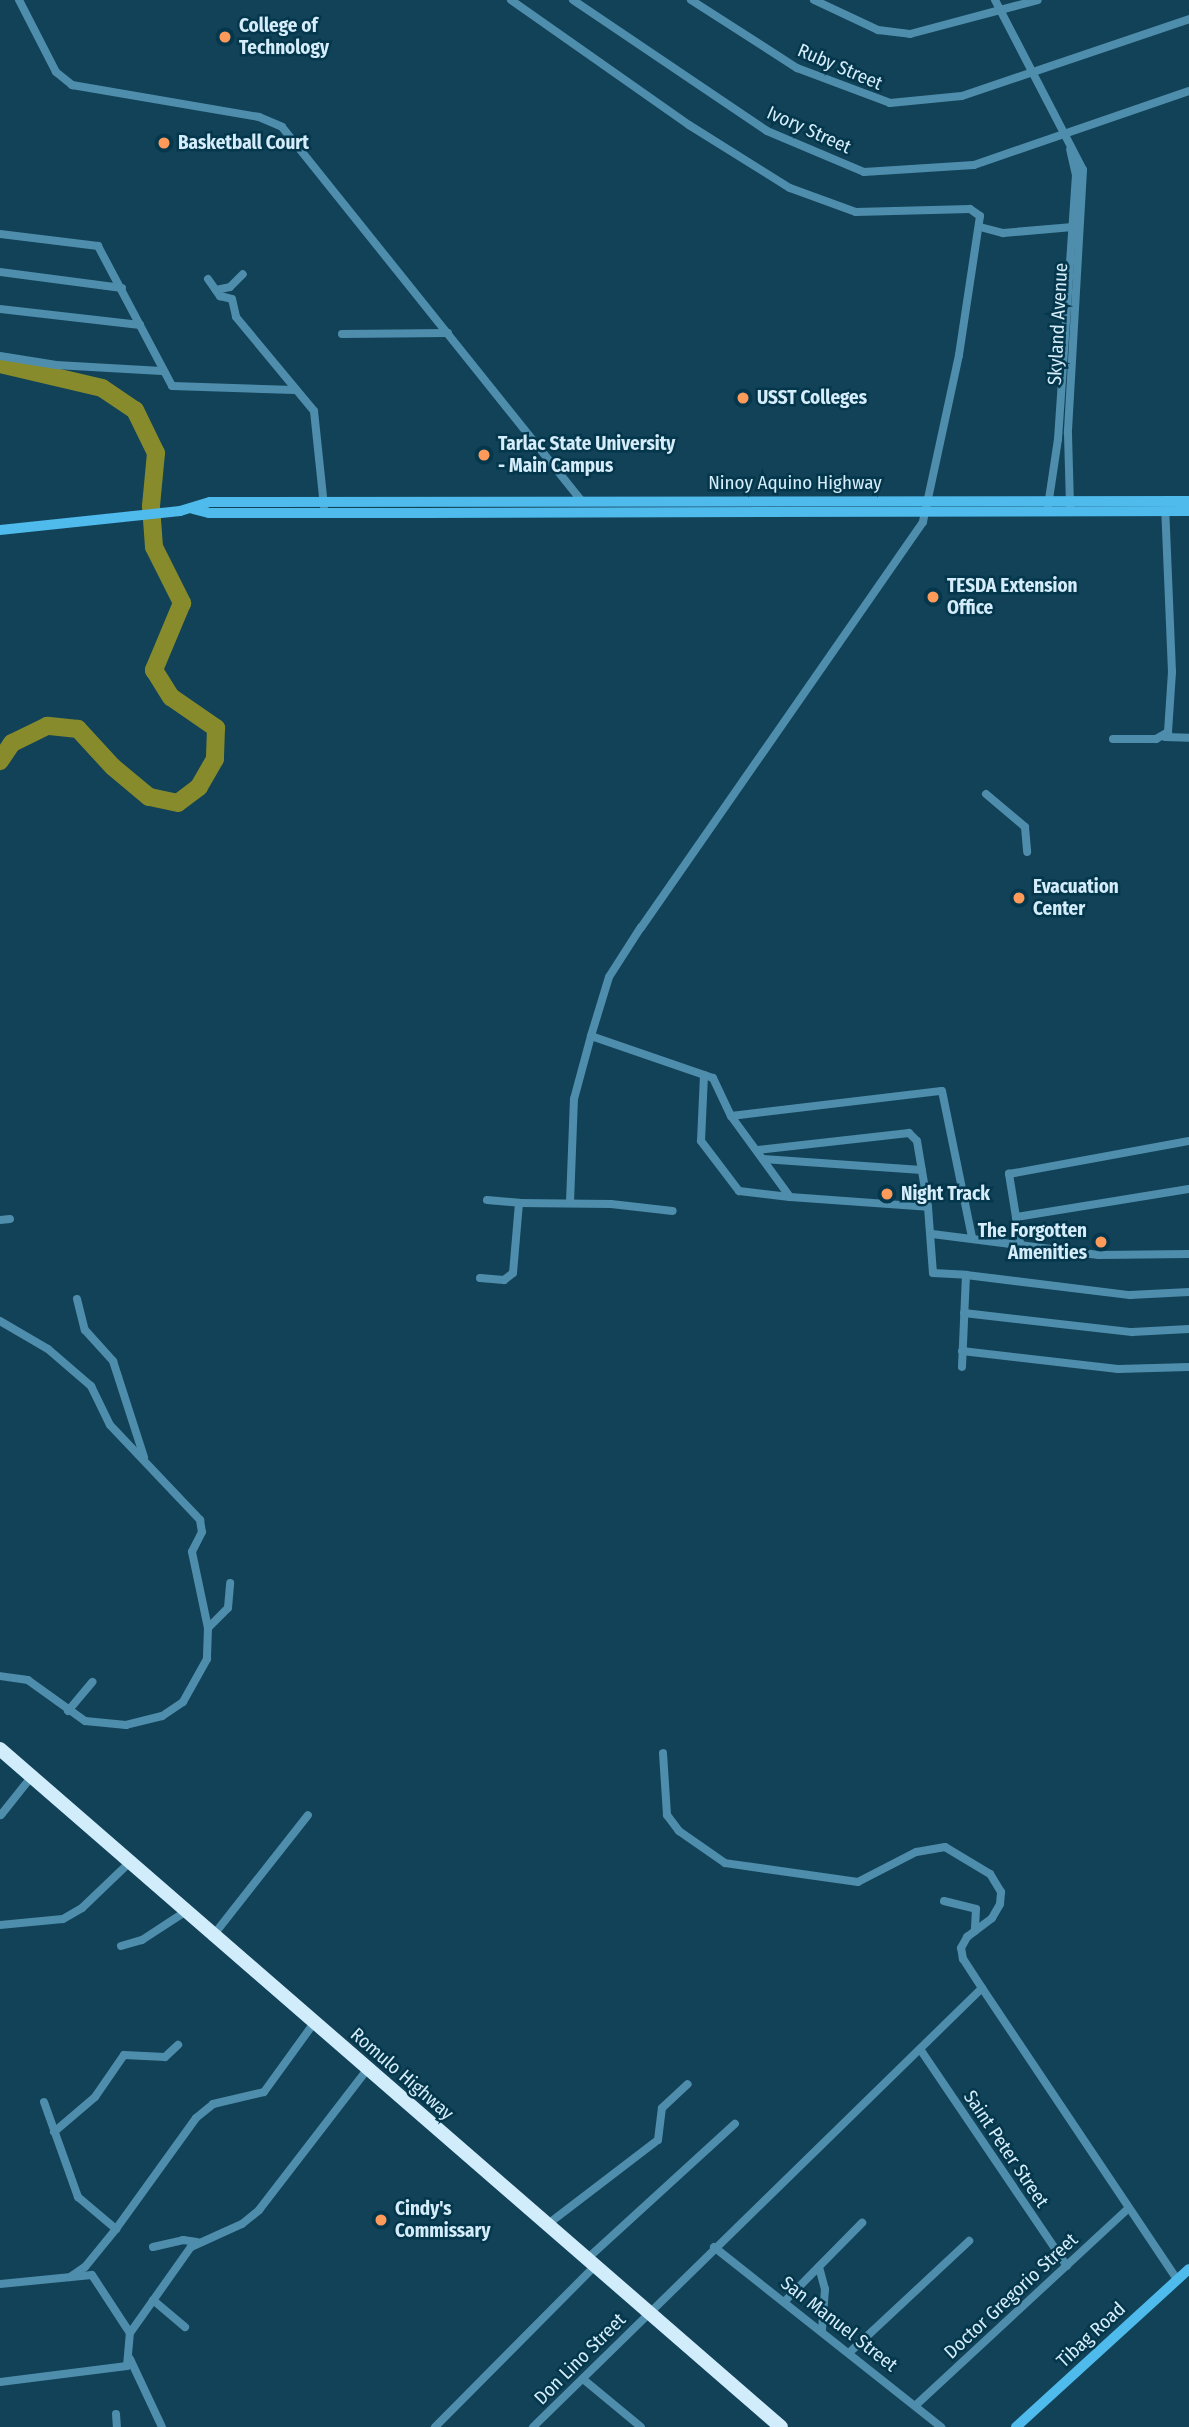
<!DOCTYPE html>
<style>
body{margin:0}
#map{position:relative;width:1189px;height:2427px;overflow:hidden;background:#124257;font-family:"Fira Sans Condensed",sans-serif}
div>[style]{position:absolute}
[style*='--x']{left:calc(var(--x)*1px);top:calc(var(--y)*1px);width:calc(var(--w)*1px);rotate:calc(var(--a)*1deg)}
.river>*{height:18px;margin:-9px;padding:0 9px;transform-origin:9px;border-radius:9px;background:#878b2b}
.street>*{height:8px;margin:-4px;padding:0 4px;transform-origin:4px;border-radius:4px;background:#4f8dac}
.secondary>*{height:10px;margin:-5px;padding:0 5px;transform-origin:5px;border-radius:5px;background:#4fbaec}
.highway>*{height:14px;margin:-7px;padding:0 7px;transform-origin:7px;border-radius:7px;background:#d1edfc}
.dots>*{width:19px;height:19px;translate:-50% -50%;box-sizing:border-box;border:4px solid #04374c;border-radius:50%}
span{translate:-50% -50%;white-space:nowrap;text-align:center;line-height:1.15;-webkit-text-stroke:5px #04374c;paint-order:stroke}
.poi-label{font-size:19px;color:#d5edfa;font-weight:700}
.left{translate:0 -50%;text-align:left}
.right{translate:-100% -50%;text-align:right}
.street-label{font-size:19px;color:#d5edfa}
</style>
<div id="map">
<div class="river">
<i style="--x:0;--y:364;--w:105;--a:13.2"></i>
<i style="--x:102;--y:388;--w:40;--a:34"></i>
<i style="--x:135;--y:410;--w:48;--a:64"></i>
<i style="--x:156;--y:453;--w:53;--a:95.4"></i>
<i style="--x:151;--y:506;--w:41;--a:85.8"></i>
<i style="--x:154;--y:547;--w:63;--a:63.4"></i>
<i style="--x:182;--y:603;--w:73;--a:112.7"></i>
<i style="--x:154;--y:670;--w:32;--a:58"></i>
<i style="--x:171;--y:697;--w:55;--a:34.6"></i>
<i style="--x:216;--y:728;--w:31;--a:92"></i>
<i style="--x:215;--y:759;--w:32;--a:120"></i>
<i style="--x:199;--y:787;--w:26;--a:143"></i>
<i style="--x:178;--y:803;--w:30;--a:-168"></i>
<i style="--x:149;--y:797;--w:47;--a:-140.2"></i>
<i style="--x:113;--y:767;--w:52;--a:-132.6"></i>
<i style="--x:78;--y:729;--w:31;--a:-174"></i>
<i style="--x:47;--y:726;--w:39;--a:154"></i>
<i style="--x:12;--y:743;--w:22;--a:124"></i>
</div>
<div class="street">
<i style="--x:19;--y:0;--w:81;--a:62.8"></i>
<i style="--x:56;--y:72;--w:21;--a:39"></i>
<i style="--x:72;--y:85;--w:190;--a:9.7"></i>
<i style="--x:259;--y:117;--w:25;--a:23"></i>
<i style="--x:282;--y:127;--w:478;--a:51.3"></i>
<i style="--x:511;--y:0;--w:218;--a:35.1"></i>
<i style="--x:689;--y:125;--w:119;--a:32"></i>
<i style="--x:790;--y:188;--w:70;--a:20"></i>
<i style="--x:856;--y:212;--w:114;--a:-1.5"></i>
<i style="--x:970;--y:209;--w:12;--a:35"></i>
<i style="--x:980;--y:216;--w:141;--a:98.6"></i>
<i style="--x:959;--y:355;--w:171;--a:102.2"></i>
<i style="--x:923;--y:522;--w:494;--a:124.8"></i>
<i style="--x:641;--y:927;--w:59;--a:122.6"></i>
<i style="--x:609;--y:977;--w:62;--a:107"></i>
<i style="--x:591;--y:1036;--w:129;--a:19"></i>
<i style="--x:713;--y:1078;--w:42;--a:64.7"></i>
<i style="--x:731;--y:1116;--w:100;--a:53.9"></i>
<i style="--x:790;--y:1197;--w:138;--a:4.1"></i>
<i style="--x:928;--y:1207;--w:66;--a:85.7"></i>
<i style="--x:933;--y:1273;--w:33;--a:3"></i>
<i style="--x:966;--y:1275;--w:92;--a:92.5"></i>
<i style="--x:573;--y:0;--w:234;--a:34"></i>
<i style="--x:767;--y:131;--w:105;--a:22.9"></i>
<i style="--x:864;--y:172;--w:110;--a:-3.6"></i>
<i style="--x:974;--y:165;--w:227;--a:-19"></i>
<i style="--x:691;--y:0;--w:126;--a:32.7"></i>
<i style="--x:797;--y:68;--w:99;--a:20.6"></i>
<i style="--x:890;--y:103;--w:72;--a:-5.6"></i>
<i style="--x:962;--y:96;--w:240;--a:-18.7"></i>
<i style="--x:814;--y:0;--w:71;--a:25.1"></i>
<i style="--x:878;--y:30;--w:32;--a:7"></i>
<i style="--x:910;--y:34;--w:132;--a:-14.9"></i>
<i style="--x:995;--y:0;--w:191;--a:62.6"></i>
<i style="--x:1083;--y:170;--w:264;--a:93.3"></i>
<i style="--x:1068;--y:434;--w:73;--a:88.4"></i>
<i style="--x:980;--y:227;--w:24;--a:15"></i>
<i style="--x:1003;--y:233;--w:70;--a:-4.9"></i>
<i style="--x:0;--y:234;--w:99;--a:7"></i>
<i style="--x:98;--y:246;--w:158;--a:62.1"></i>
<i style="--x:172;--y:386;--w:123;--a:1.9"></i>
<i style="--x:0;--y:272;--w:123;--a:7.5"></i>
<i style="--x:208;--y:279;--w:21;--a:55"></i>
<i style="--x:220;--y:296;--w:12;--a:14"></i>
<i style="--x:232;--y:299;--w:18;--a:77"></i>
<i style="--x:236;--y:317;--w:122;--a:50.3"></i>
<i style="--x:314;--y:411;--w:96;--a:84"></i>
<i style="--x:216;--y:290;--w:14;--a:-12"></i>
<i style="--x:230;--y:287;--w:18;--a:-45"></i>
<i style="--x:0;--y:309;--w:141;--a:6.5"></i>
<i style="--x:342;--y:334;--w:106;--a:-0.5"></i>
<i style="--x:0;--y:356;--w:57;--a:9.1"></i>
<i style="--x:56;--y:365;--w:106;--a:3.2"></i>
<i style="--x:1048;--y:506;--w:68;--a:-81.5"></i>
<i style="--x:1058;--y:439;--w:265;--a:-86.1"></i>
<i style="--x:1076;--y:175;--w:26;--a:-103"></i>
<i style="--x:1165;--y:737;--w:24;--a:2"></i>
<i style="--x:1113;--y:739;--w:43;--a:0"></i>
<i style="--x:1156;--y:739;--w:14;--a:-30"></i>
<i style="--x:1168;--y:732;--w:60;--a:-86.2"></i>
<i style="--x:1172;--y:672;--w:165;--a:-92.4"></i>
<i style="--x:986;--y:794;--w:51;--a:40.2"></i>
<i style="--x:1025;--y:827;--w:25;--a:85"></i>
<i style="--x:704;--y:1075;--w:66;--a:92.6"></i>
<i style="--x:701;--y:1141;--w:63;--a:52.8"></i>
<i style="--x:739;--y:1191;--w:51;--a:6.7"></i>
<i style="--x:731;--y:1116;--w:212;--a:-6.8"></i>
<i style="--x:942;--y:1091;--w:149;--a:78.4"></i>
<i style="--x:758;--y:1150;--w:152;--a:-6.4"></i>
<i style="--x:909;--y:1133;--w:11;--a:45"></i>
<i style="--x:917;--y:1141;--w:67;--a:80.5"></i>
<i style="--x:763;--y:1159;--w:159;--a:4"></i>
<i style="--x:487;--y:1200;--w:32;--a:5"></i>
<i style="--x:570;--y:1202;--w:103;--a:-87.8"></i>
<i style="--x:574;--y:1099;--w:65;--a:-74.9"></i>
<i style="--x:1016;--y:1217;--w:44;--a:-99.2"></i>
<i style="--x:1009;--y:1174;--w:183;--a:-10.4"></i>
<i style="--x:0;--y:1220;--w:10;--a:-6"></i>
<i style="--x:932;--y:1234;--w:168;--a:7.2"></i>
<i style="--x:1099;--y:1255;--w:90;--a:-0.6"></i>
<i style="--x:1020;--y:1243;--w:26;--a:-99"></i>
<i style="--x:1016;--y:1217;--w:175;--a:-9.2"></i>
<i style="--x:966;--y:1275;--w:165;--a:7"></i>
<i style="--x:1130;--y:1295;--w:59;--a:-2.9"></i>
<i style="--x:480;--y:1278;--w:24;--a:5"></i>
<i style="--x:504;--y:1280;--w:11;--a:-38"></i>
<i style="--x:513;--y:1273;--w:70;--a:-85.1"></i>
<i style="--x:519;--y:1203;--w:92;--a:0.6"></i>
<i style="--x:611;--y:1204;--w:62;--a:6.4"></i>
<i style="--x:77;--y:1299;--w:32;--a:76"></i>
<i style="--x:85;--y:1330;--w:42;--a:47.9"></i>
<i style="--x:113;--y:1361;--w:101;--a:72.1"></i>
<i style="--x:964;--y:1313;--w:169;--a:6.5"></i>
<i style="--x:1132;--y:1332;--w:57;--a:-3"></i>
<i style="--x:0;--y:1321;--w:56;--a:30.3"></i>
<i style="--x:48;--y:1349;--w:57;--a:40.7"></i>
<i style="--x:91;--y:1386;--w:43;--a:64"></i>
<i style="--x:110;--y:1425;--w:131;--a:46.5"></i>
<i style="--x:200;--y:1520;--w:12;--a:81"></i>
<i style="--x:202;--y:1532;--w:22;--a:117"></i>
<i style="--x:192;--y:1552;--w:78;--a:78.1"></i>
<i style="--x:208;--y:1628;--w:31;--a:92"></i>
<i style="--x:207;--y:1659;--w:49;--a:119.2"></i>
<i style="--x:183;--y:1702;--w:25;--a:146"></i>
<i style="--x:162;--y:1716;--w:37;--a:166"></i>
<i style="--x:126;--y:1725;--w:41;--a:-174.4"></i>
<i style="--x:85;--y:1721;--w:70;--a:-144.3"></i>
<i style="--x:28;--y:1680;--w:28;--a:-172"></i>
<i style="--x:962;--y:1351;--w:157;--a:6.6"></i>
<i style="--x:1118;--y:1369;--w:71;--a:-1.6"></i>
<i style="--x:208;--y:1628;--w:28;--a:-45"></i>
<i style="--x:228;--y:1608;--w:25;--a:-85"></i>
<i style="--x:68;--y:1711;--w:38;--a:-50"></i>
<i style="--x:1;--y:1815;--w:50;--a:-51.5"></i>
<i style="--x:944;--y:1901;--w:33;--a:14"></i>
<i style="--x:976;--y:1909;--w:22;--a:93"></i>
<i style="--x:0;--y:1925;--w:63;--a:-5.4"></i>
<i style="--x:63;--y:1919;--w:22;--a:-30"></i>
<i style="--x:82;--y:1908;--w:66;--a:-43.8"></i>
<i style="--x:212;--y:1937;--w:155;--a:-51.8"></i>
<i style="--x:121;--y:1946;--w:22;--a:-16"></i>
<i style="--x:142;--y:1940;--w:51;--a:-33.1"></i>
<i style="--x:982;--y:1988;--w:349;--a:56.2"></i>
<i style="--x:920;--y:2049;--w:262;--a:55.9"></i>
<i style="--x:44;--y:2102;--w:101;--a:70.3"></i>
<i style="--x:78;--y:2197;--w:50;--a:40.1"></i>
<i style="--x:54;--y:2132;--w:54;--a:-40.5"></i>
<i style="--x:95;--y:2097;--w:51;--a:-55.4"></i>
<i style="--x:124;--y:2055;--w:41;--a:2.8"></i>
<i style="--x:165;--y:2057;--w:18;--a:-43"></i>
<i style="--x:548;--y:2224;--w:138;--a:-37.4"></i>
<i style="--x:658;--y:2140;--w:32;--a:-83"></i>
<i style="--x:662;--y:2108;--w:35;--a:-43"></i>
<i style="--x:153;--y:2247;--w:31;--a:-13"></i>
<i style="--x:183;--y:2240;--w:14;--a:8"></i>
<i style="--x:714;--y:2247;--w:290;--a:38.4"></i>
<i style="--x:588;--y:2258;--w:199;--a:-42.4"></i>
<i style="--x:819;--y:2267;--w:23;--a:75"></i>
<i style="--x:825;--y:2289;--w:41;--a:94.2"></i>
<i style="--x:70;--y:2277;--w:18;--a:-34"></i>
<i style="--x:85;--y:2267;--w:49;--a:-50.8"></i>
<i style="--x:116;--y:2229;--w:137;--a:-54.2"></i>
<i style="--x:196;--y:2118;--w:22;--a:-39"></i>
<i style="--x:213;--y:2104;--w:52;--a:-13.2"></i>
<i style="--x:264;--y:2092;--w:85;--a:-54.1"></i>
<i style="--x:0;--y:2284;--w:92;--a:-5.6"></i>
<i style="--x:92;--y:2275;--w:69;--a:56.8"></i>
<i style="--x:153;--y:2300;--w:42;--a:40.2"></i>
<i style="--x:785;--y:2301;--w:110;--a:-45.4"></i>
<i style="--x:850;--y:2352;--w:163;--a:-43"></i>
<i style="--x:130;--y:2359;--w:75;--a:64.8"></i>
<i style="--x:583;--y:2379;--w:75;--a:39.6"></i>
<i style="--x:0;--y:2382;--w:128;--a:-7.2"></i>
<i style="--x:127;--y:2366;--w:33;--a:-85"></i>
<i style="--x:130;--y:2333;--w:105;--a:-54.7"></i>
<i style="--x:191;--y:2247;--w:56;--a:-24.3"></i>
<i style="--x:242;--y:2224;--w:22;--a:-39"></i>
<i style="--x:259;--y:2210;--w:177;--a:-52.4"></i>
<i style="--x:916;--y:2405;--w:289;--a:-42.8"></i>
<i style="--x:116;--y:2414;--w:13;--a:86"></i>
<i style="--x:435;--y:2427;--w:228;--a:-45.2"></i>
<i style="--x:533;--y:2427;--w:628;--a:-44.35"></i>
<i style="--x:982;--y:1988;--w:35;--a:-123"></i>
<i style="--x:963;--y:1959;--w:11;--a:-100"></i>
<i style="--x:961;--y:1948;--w:13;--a:-61"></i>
<i style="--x:967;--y:1937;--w:31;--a:-37"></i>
<i style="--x:992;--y:1918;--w:16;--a:-60"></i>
<i style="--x:1000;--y:1904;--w:12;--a:-85"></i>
<i style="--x:1001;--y:1892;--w:21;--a:-121"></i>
<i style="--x:990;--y:1874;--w:52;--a:-149"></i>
<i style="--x:945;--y:1847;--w:29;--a:170"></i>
<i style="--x:916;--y:1852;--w:65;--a:152.7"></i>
<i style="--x:858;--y:1882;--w:134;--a:-171.9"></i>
<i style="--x:725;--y:1863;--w:56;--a:-145.2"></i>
<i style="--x:679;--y:1831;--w:20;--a:-127"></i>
<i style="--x:667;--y:1815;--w:62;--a:-93.7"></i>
</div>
<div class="secondary">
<i style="--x:193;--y:509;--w:16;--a:14"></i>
<i style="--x:209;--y:513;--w:215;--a:0"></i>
<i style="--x:424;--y:513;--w:765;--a:-0.15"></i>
<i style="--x:0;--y:530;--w:181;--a:-6"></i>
<i style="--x:180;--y:511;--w:31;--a:-17"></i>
<i style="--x:210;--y:502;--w:979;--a:-0.06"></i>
<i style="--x:1016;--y:2427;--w:234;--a:-42.4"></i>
</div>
<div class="highway">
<i style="--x:0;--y:1749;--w:1034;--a:40.96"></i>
</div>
<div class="dots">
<i style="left:225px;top:37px;background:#ff9b5a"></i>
<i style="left:164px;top:143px;background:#ff9b5a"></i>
<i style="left:743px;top:398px;background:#ff9b5a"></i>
<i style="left:484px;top:455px;background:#ff9b5a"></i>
<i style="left:933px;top:597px;background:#ff9b5a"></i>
<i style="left:1019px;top:898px;background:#ff9b5a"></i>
<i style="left:887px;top:1194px;background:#ff9b5a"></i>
<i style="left:1101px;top:1242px;background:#ff9b5a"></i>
<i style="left:381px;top:2220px;background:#ff9b5a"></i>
</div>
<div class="poi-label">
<span class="left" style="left:239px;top:37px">College of<br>Technology</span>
<span class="left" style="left:178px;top:143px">Basketball Court</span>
<span class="left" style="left:757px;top:398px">USST Colleges</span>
<span class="left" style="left:498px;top:455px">Tarlac State University<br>- Main Campus</span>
<span class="left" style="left:947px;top:597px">TESDA Extension<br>Office</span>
<span class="left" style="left:1033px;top:898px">Evacuation<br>Center</span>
<span class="left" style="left:901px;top:1194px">Night Track</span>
<span class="right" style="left:1087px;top:1242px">The Forgotten<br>Amenities</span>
<span class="left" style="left:395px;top:2220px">Cindy's<br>Commissary</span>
</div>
<div class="street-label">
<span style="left:840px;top:67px;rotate:23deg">Ruby Street</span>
<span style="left:809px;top:130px;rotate:24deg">Ivory Street</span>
<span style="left:1058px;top:324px;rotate:-87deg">Skyland Avenue</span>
<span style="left:795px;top:483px">Ninoy Aquino Highway</span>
<span style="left:402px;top:2074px;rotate:41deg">Romulo Highway</span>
<span style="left:1006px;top:2149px;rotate:56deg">Saint Peter Street</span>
<span style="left:1011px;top:2296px;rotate:-43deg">Doctor Gregorio Street</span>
<span style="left:839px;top:2324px;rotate:38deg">San Manuel Street</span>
<span style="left:1091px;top:2335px;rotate:-43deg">Tibag Road</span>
<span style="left:580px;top:2359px;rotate:-45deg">Don Lino Street</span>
</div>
</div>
